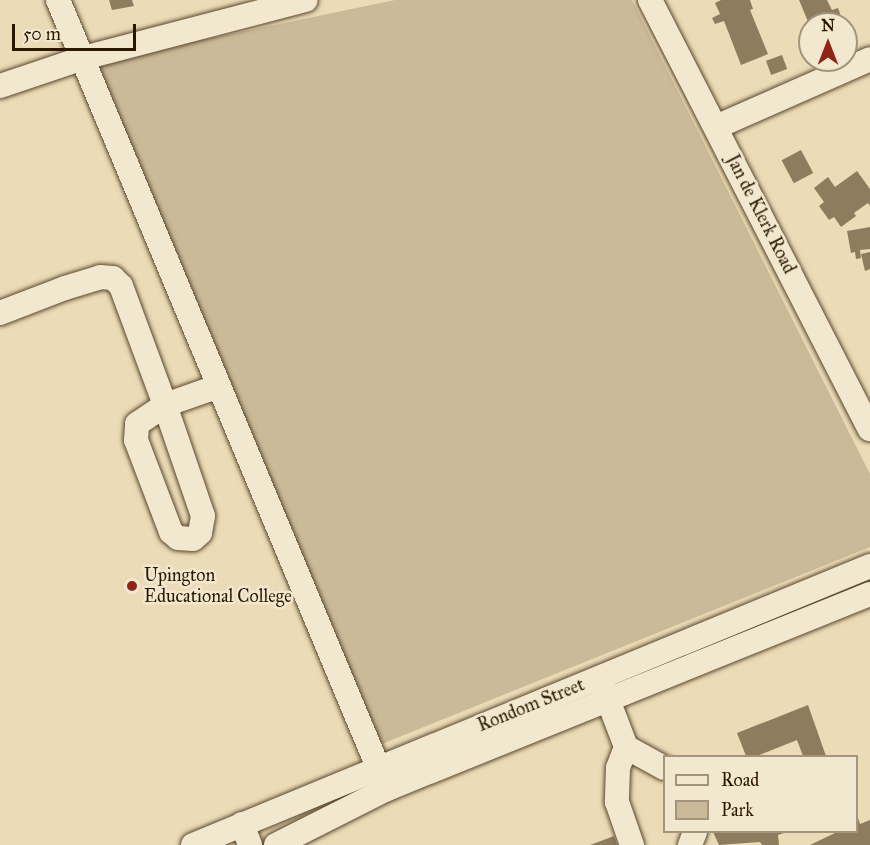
<!DOCTYPE html>
<style>
body{margin:0}
#map{position:relative;width:870px;height:845px;overflow:hidden;background:#ebdbb6;font-family:"IM FELL Great Primer",serif}
div>[style]{position:absolute}
[style*='--x']{left:calc(var(--x)*1px);top:calc(var(--y)*1px);width:calc(var(--w)*1px);rotate:calc(var(--a)*1deg)}
.green>*{inset:0;background:#caba97}
.building>*{inset:0;background:#8f7c5f;transform-origin:0 0}
.roads{filter:drop-shadow(0 0 2px #5b472e) drop-shadow(0 0 2px #5b472e)}
.minor>*{height:24px;margin:-12px;padding:0 12px;transform-origin:12px;border-radius:12px;background:#f2e8d0}
.dots>*{width:16px;height:16px;translate:-50% -50%;box-sizing:border-box;border:3px solid #f2e8d0;border-radius:50%}
span{translate:-50% -50%;white-space:nowrap;text-align:center;line-height:1.15;-webkit-text-stroke:5px #f2e8d0;paint-order:stroke}
.street-label{font-size:18px;color:#2b1600}
.poi-label{font-size:18px;color:#2b1600}
.left{translate:0 -50%;text-align:left}
.legend{position:absolute;left:663px;top:755px;width:195px;height:78px;box-sizing:border-box;background:#f2e8d0;border:2px solid #a2947d;margin:0;padding:8px 10px;list-style:none;font-size:18px;color:#2b1600}
.legend li{display:flex;align-items:center;gap:12px;height:30px}
.legend b{width:30px;border:2px solid #a2947d}
.north{position:absolute;left:798px;top:12px;width:60px;height:60px;box-sizing:border-box;background:#f2e8d0;border:2px solid #a2947d;border-radius:50%;rotate:0deg;font-size:16px;font-weight:700;line-height:24px;text-align:center;color:#2b1600}
.north::after{content:'';display:block;margin:auto;width:21px;height:27px;background:#8f2418;clip-path:polygon(50% 0,100% 100%,50% 72%,0 100%)}
.scale{position:absolute;left:12px;top:24px;width:124px;height:27px;box-sizing:border-box;border:3px solid #2b1600;border-top:0;padding-left:8px;font-size:18px;line-height:21px;white-space:nowrap;color:#2b1600;-webkit-text-stroke:4px #f2e8d0;paint-order:stroke}
</style>
<div id="map">
<div class="green">
<i style="clip-path:polygon(395px 0,632px 0,870px 474px,870px 547px,377px 746px,97px 62px)"></i>
</div>
<div class="building">
<i style="clip-path:polygon(109px 0,132px 0,134px 6px,112px 10px)"></i>
<i style="clip-path:polygon(721px 0,750px 0,753px 9px,750px 10px,768px 54px,741px 65px,724px 21px,715px 24px,712px 18px,720px 14px,715px 3px)"></i>
<i style="clip-path:polygon(799px 0,827px 0,832px 10px,838px 8px,843px 22px,809px 24px)"></i>
<i style="left:782px;top:55px;width:15px;height:17px;rotate:70deg"></i>
<i style="left:801px;top:150px;width:26px;height:22px;rotate:62deg"></i>
<i style="clip-path:polygon(857px 171px,870px 189px,870px 206px,868px 203px,854px 213px,856px 216px,841px 227px,834px 217px,829px 220px,819px 206px,824px 202px,814px 188px,828px 177px,835px 187px)"></i>
<i style="clip-path:polygon(870px 227px,870px 249px,860px 250px,861px 258px,856px 259px,855px 252px,851px 253px,847px 231px)"></i>
<i style="clip-path:polygon(870px 252px,870px 269px,865px 271px,861px 254px)"></i>
<i style="clip-path:polygon(808px 705px,826px 756px,803px 756px,797px 740px,757px 756px,746px 756px,737px 733px)"></i>
<i style="clip-path:polygon(857px 815px,860px 824px,870px 820px,870px 845px,810px 845px,837px 832px,856px 832px)"></i>
<i style="clip-path:polygon(713px 832px,787px 832px,778px 835px,779px 845px,762px 845px,760px 842px,719px 845px)"></i>
<i style="clip-path:polygon(614px 836px,617px 845px,590px 845px)"></i>
</div>
<div class="roads">
<div class="minor">
<i style="--x:58;--y:0;--w:855;--a:67.36"></i>
<i style="--x:650;--y:0;--w:482;--a:62.9"></i>
<i style="--x:0;--y:86;--w:88;--a:-18.6"></i>
<i style="--x:83;--y:58;--w:230;--a:-14.6"></i>
<i style="--x:716;--y:127;--w:168;--a:-23.8"></i>
<i style="--x:0;--y:313;--w:70;--a:-21"></i>
<i style="--x:65;--y:288;--w:37;--a:-17"></i>
<i style="--x:100;--y:277;--w:13;--a:4"></i>
<i style="--x:113;--y:278;--w:11;--a:45"></i>
<i style="--x:121;--y:286;--w:127;--a:69.7"></i>
<i style="--x:165;--y:405;--w:57;--a:-19.4"></i>
<i style="--x:165;--y:405;--w:117;--a:71.1"></i>
<i style="--x:203;--y:516;--w:17;--a:100"></i>
<i style="--x:200;--y:533;--w:9;--a:139"></i>
<i style="--x:193;--y:539;--w:15;--a:-176"></i>
<i style="--x:178;--y:538;--w:9;--a:-139"></i>
<i style="--x:171;--y:532;--w:98;--a:-110.8"></i>
<i style="--x:136;--y:440;--w:16;--a:-86"></i>
<i style="--x:137;--y:424;--w:34;--a:-34"></i>
<i style="--x:602;--y:684;--w:67;--a:69.1"></i>
<i style="--x:626;--y:747;--w:22;--a:111"></i>
<i style="--x:618;--y:768;--w:34;--a:92"></i>
<i style="--x:617;--y:802;--w:46;--a:70.8"></i>
<i style="--x:626;--y:747;--w:43;--a:28.9"></i>
<i style="--x:242;--y:824;--w:22;--a:69"></i>
<i style="--x:193;--y:845;--w:732;--a:-22.4"></i>
<i style="--x:276;--y:845;--w:124;--a:-26.8"></i>
<i style="--x:387;--y:789;--w:521;--a:-21.99"></i>
<i style="--x:690;--y:845;--w:14;--a:-69"></i>
</div>
</div>
<div class="dots">
<i style="left:132px;top:586px;background:#8f2418"></i>
</div>
<div class="street-label">
<span style="left:761px;top:214px;rotate:63deg">Jan de Klerk Road</span>
<span style="left:531px;top:705px;rotate:-22deg">Rondom Street</span>
</div>
<div class="poi-label">
<span class="left" style="left:144px;top:586px">Upington<br>Educational College</span>
</div>
<ul class="legend">
<li><b style="height:8px;background:#f2e8d0"></b>Road</li>
<li><b style="height:16px;background:#caba97"></b>Park</li>
</ul>
<div class="north">N</div>
<div class="scale">50 m</div>
</div>
